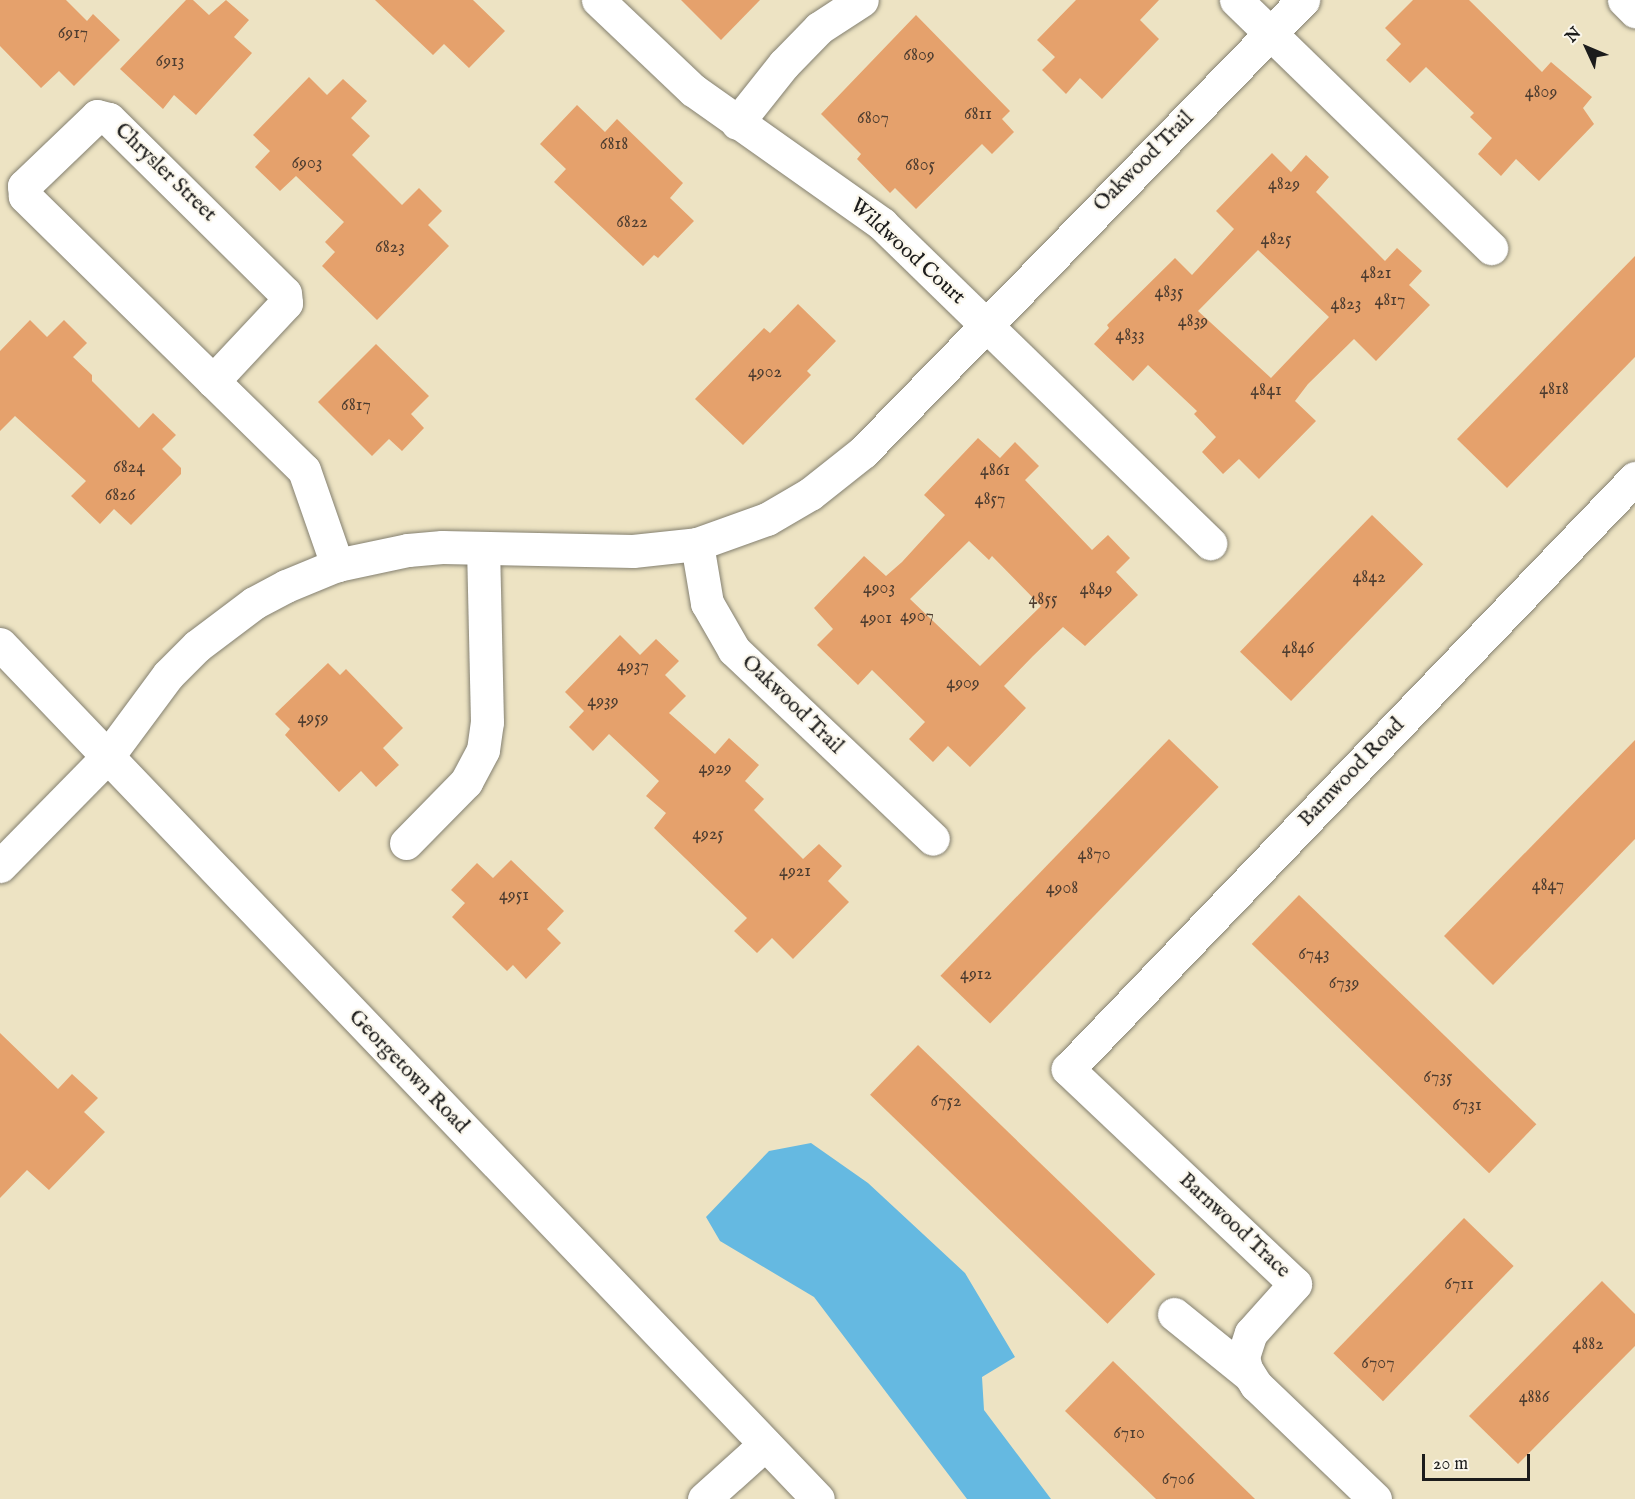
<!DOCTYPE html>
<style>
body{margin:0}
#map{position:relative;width:1635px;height:1499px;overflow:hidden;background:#ede3c3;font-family:"IM FELL English",serif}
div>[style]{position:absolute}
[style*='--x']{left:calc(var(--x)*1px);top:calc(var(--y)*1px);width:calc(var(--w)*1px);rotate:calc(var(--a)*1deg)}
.water>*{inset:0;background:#65b9e1}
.building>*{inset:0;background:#e5a16c;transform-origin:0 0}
.roads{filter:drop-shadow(0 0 2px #848070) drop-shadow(0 0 2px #848070)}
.minor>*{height:33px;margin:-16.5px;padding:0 16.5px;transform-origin:16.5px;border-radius:16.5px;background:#fff}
.major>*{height:33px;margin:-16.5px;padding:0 16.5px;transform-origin:16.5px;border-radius:16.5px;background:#fff}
span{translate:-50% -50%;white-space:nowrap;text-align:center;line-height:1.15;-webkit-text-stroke:4.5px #fbf7ec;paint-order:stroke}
.number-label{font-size:18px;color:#4e3d30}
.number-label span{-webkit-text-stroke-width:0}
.street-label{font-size:21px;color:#1c1c1c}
.north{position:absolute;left:1557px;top:18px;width:60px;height:60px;-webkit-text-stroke:4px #fbf7ec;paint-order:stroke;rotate:314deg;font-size:16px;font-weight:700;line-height:24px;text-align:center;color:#1c1c1c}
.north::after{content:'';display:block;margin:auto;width:21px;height:27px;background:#1c1c1c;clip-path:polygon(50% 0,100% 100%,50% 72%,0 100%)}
.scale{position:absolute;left:1422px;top:1454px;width:108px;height:27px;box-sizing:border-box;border:3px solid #1c1c1c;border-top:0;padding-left:8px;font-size:18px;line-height:21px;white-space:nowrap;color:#1c1c1c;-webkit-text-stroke:4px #fbf7ec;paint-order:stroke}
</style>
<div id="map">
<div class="water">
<i style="clip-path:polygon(811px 1143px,868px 1183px,965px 1273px,1015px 1357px,982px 1377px,984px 1410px,1051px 1499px,967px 1499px,814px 1297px,720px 1241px,706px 1217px,769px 1151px)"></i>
</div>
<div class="building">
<i style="clip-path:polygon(0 0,66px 0,87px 21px,93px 14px,120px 40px,74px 86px,59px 71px,41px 88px,0 46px)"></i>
<i style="clip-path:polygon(186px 0,193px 0,209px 15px,226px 0,249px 20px,234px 37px,252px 53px,196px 115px,174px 95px,163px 109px,120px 69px)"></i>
<i style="clip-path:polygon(375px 0,473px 0,505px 31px,469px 68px,444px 44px,433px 55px)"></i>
<i style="clip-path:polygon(681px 0,760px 0,721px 40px)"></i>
<i style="clip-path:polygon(1076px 0,1159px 0,1140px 20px,1159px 39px,1102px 99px,1080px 78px,1066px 94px,1042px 70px,1055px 57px,1037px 40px)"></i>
<i style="clip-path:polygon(1413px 0,1469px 0,1542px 72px,1551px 62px,1592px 97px,1583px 108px,1594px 124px,1539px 181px,1516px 159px,1501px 176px,1478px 154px,1492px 138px,1470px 117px,1474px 113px,1426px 67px,1410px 83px,1386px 60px,1401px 44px,1385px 28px)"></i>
<i style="clip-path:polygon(916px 15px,1010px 111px,1002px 119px,1014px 132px,992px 154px,982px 144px,916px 209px,895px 188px,890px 193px,857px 159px,861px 154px,821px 114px)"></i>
<i style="clip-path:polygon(309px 77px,327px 95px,343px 79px,367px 101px,351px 118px,370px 136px,352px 155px,402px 205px,419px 188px,442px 211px,428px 225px,449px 246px,377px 320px,322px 266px,335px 252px,325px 242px,344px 222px,296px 176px,280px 191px,255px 167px,270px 151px,253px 135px)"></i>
<i style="clip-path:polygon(577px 105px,605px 132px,617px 119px,683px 183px,670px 198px,694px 221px,658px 258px,654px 255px,643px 266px,554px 182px,566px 169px,540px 144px)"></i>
<i style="clip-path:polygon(evenodd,1272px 153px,1291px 172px,1306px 155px,1329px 177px,1316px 192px,1385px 261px,1397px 248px,1422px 271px,1409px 285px,1430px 305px,1376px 361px,1354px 339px,1308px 384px,1295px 401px,1316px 421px,1259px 479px,1239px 459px,1223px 474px,1202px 452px,1216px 437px,1194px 414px,1197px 411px,1148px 365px,1133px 381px,1094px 344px,1109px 328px,1107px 325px,1175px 258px,1192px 275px,1234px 229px,1216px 211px,1272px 153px,1258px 250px,1329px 317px,1271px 378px,1198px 311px,1258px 250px)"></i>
<i style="clip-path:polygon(1635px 256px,1635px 357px,1507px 488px,1457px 439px)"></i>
<i style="clip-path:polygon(798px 304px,836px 341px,807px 371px,811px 375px,743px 445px,695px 399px,764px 328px,770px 333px)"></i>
<i style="clip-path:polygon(30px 320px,47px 337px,64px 320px,87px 343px,73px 357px,92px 375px,92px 381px,139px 428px,153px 413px,176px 435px,162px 449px,181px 468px,181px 474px,131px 525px,114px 509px,100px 524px,71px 496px,86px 481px,15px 416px,0 431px,0 351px)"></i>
<i style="clip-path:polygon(376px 344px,429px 396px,411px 414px,424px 428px,402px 451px,389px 439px,372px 456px,318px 402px)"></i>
<i style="clip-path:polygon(evenodd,978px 438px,1000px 458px,1015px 442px,1039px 466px,1025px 480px,1092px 550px,1108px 535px,1130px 558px,1116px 572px,1138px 595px,1085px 646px,1063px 627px,1033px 656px,1004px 686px,1026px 708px,970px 767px,948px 746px,933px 762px,909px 739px,925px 722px,872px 670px,858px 685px,817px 645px,833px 629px,814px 608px,864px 556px,886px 576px,902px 562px,945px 515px,924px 495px,978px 438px,969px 541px,989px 560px,992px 556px,1041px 606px,980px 666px,910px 599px,969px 541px)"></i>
<i style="left:1372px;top:515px;width:71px;height:190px;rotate:44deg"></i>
<i style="clip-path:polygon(620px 635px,640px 655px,656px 639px,679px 661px,665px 675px,686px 696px,669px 713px,715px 754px,729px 738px,759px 765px,745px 781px,764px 799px,754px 810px,803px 859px,819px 844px,842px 866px,828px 881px,849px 902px,793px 959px,772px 938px,757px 953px,734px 931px,747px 918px,654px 828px,666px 813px,646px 796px,659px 781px,609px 734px,593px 751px,569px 727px,584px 711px,565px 692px)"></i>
<i style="clip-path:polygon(328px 663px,340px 675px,346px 669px,403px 728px,383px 748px,399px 765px,376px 787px,361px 771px,339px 792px,285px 735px,290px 729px,275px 714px)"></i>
<i style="left:1169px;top:739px;width:69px;height:329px;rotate:44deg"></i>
<i style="clip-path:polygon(1635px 740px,1635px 839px,1493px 985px,1444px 936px)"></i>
<i style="clip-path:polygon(511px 860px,564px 911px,547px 929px,561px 943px,526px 979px,513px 965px,507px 971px,452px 917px,465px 903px,451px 890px,477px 863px,493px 878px)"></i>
<i style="left:1299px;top:895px;width:330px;height:68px;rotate:44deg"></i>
<i style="clip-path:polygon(0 1033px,58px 1089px,72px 1074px,98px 1098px,84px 1112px,105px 1132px,49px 1190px,27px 1170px,0 1198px)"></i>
<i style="left:918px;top:1045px;width:330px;height:69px;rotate:44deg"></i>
<i style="left:1464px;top:1218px;width:69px;height:188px;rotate:44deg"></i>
<i style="clip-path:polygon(1602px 1281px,1635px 1314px,1635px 1346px,1518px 1464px,1469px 1416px)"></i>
<i style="clip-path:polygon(1113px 1361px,1255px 1499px,1156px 1499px,1065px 1411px)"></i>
</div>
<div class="roads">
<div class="minor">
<i style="--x:598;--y:0;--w:131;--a:43.5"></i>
<i style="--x:693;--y:90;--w:232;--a:35.3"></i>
<i style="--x:882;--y:224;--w:458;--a:44.2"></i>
<i style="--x:1236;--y:0;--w:356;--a:44.2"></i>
<i style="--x:1624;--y:0;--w:16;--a:45"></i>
<i style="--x:97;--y:116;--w:12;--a:14"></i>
<i style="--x:109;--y:119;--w:247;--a:44.7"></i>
<i style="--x:285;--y:293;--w:10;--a:84"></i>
<i style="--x:286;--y:303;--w:107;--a:133.1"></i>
<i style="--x:213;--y:381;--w:264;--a:-135.5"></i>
<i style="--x:25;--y:196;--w:10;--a:-96"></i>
<i style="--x:24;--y:186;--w:101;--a:-43.8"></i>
<i style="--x:737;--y:123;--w:75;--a:-51.5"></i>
<i style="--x:784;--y:64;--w:50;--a:-45.8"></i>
<i style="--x:819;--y:28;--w:51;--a:-33.1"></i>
<i style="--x:213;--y:381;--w:127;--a:44.4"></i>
<i style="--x:304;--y:470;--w:101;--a:70.8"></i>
<i style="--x:697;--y:544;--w:60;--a:80.4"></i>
<i style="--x:707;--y:603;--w:54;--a:60.1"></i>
<i style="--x:734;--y:650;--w:274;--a:43.5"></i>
<i style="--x:406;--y:843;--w:86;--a:-45.5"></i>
<i style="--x:466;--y:782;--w:36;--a:-62"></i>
<i style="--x:483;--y:750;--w:28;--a:-82"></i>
<i style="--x:487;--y:722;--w:174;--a:-91.3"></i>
<i style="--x:0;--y:866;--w:154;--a:-45.5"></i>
<i style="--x:108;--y:756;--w:101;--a:-53.5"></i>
<i style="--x:168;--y:675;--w:41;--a:-45"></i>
<i style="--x:197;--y:646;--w:71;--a:-37"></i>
<i style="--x:254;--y:603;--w:36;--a:-28"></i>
<i style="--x:286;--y:586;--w:55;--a:-22.4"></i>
<i style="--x:337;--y:565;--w:73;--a:-11.9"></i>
<i style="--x:408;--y:550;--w:34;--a:-5"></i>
<i style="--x:442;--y:547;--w:191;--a:1.2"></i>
<i style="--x:633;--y:551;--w:64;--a:-6.2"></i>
<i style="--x:697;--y:544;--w:74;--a:-19.7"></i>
<i style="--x:767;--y:519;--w:50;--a:-30.2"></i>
<i style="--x:810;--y:494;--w:68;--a:-38.4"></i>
<i style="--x:863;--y:452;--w:631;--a:-45.77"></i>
<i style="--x:1174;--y:1314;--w:95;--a:39"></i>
<i style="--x:704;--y:1499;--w:82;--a:-42"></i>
<i style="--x:1375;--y:1499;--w:165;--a:-136.2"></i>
<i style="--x:1256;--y:1385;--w:19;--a:-122"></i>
<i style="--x:1246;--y:1369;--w:12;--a:-104"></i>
<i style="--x:1243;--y:1357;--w:25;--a:-72"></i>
<i style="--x:1251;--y:1333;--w:66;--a:-48.1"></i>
<i style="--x:1295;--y:1284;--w:313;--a:-136.6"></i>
<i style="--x:1068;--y:1069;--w:819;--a:-46.19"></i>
</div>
<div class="major">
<i style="--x:0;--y:644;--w:1183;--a:46.27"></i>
</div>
</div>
<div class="number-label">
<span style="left:73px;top:34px">6917</span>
<span style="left:919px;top:56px">6809</span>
<span style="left:170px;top:62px">6913</span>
<span style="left:1541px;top:93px">4809</span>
<span style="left:978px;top:115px">6811</span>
<span style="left:873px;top:119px">6807</span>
<span style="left:614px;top:145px">6818</span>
<span style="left:307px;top:164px">6903</span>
<span style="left:920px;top:166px">6805</span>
<span style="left:1284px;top:185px">4829</span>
<span style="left:632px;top:223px">6822</span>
<span style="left:1276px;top:240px">4825</span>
<span style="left:390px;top:248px">6823</span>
<span style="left:1376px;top:274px">4821</span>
<span style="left:1169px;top:293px">4835</span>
<span style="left:1390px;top:301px">4817</span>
<span style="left:1346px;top:305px">4823</span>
<span style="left:1193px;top:322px">4839</span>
<span style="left:1130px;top:336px">4833</span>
<span style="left:765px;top:373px">4902</span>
<span style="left:1554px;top:390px">4818</span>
<span style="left:1266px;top:391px">4841</span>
<span style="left:356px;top:406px">6817</span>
<span style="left:129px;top:468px">6824</span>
<span style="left:995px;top:471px">4861</span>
<span style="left:120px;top:496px">6826</span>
<span style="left:990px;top:500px">4857</span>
<span style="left:1369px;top:578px">4842</span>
<span style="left:879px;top:589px">4903</span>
<span style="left:1096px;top:590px">4849</span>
<span style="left:1043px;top:600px">4855</span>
<span style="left:917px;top:617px">4907</span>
<span style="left:876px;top:619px">4901</span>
<span style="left:1298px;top:649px">4846</span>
<span style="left:633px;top:667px">4937</span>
<span style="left:963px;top:684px">4909</span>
<span style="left:603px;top:702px">4939</span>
<span style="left:313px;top:719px">4959</span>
<span style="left:715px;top:769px">4929</span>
<span style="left:708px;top:835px">4925</span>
<span style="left:1094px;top:855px">4870</span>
<span style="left:795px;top:872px">4921</span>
<span style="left:1548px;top:886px">4847</span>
<span style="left:1062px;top:889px">4908</span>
<span style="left:514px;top:896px">4951</span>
<span style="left:1314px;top:955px">6743</span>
<span style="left:976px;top:975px">4912</span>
<span style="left:1344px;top:984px">6739</span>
<span style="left:1438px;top:1078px">6735</span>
<span style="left:946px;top:1102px">6752</span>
<span style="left:1467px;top:1106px">6731</span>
<span style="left:1459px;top:1285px">6711</span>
<span style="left:1588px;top:1345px">4882</span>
<span style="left:1378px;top:1364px">6707</span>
<span style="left:1534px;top:1398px">4886</span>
<span style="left:1129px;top:1434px">6710</span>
<span style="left:1178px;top:1480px">6706</span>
</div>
<div class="street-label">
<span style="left:1144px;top:162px;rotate:-45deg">Oakwood Trail</span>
<span style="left:165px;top:173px;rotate:44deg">Chrysler Street</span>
<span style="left:907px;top:252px;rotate:42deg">Wildwood Court</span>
<span style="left:792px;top:705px;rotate:44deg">Oakwood Trail</span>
<span style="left:1352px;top:773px;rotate:-46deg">Barnwood Road</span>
<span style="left:408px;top:1072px;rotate:46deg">Georgetown Road</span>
<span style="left:1234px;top:1226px;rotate:43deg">Barnwood Trace</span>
</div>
<div class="north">N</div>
<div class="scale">20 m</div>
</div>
